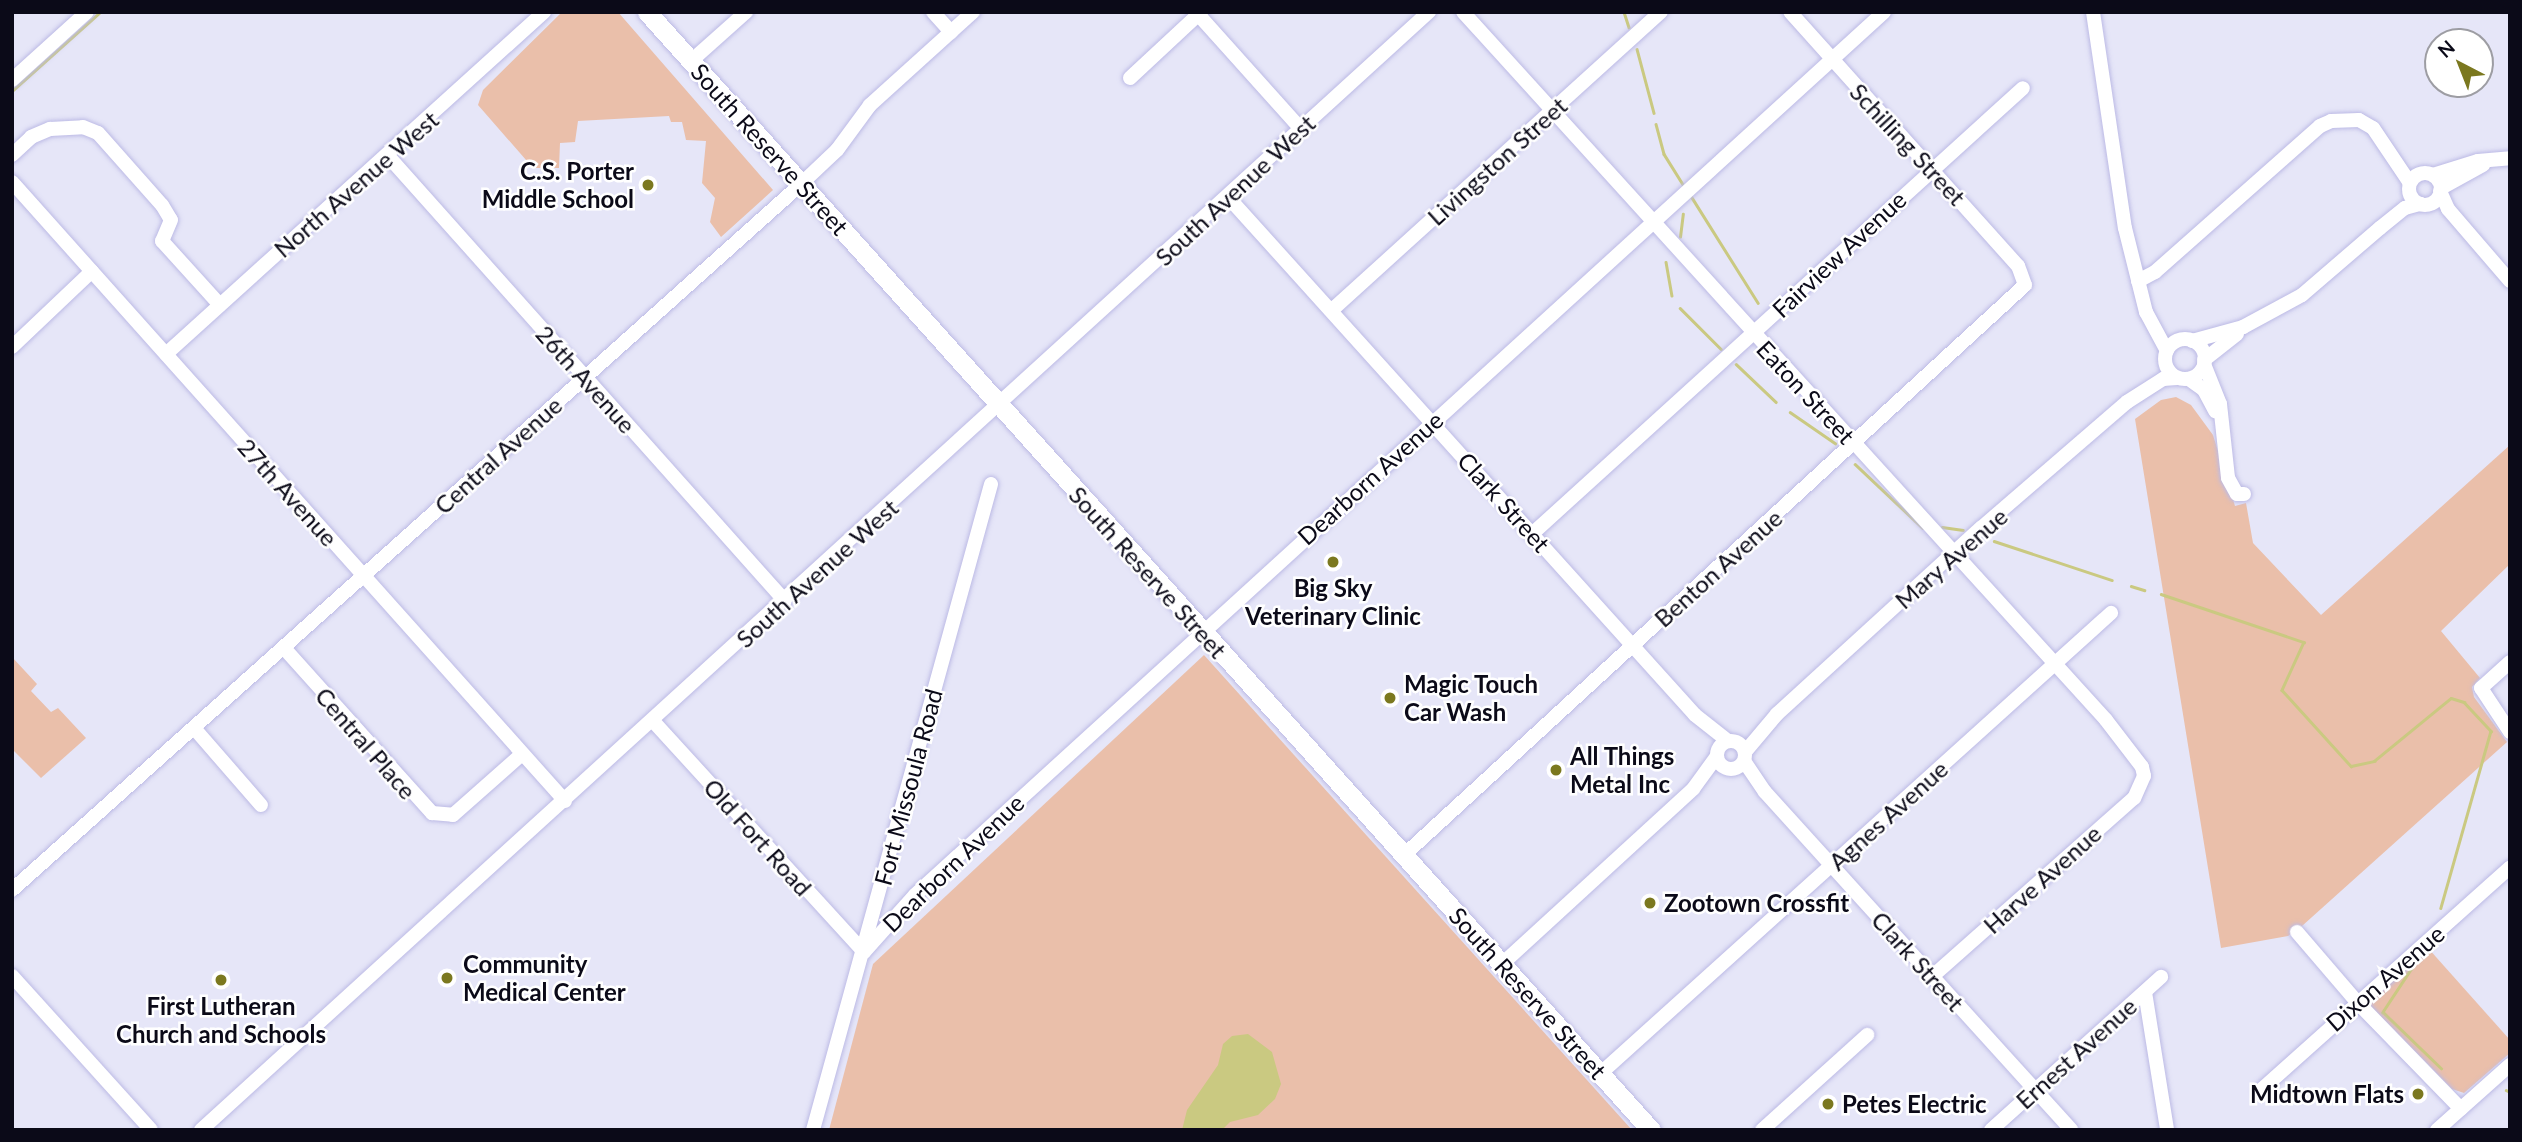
<!DOCTYPE html>
<style>
body{margin:0}
#map{position:relative;width:2522px;height:1142px;overflow:hidden;background:#e6e6f8;font-family:Lato,sans-serif}
div>[style]{position:absolute}
[style*='--x']{left:calc(var(--x)*1px);top:calc(var(--y)*1px);width:calc(var(--w)*1px);rotate:calc(var(--a)*1deg)}
.green>*{inset:0;background:#eabfaa}
.water>*{inset:0;background:#cac981}
.stream>*{height:2.5px;margin:-1.25px;padding:0 1.25px;transform-origin:1.25px;border-radius:1.25px;background:#cac981}
.roads{filter:drop-shadow(0 0 2px #bcbae5) drop-shadow(0 0 2px #bcbae5)}
.minor>*{height:14px;margin:-7px;padding:0 7px;transform-origin:7px;border-radius:7px;background:#fff}
.minor>.ring{margin:-7px;padding:0;box-sizing:content-box;background:none;border:14px solid #fff;border-radius:50%}
.highway>*{height:19px;margin:-9.5px;padding:0 9.5px;transform-origin:9.5px;border-radius:9.5px;background:#fff}
.dots>*{width:19px;height:19px;translate:-50% -50%;box-sizing:border-box;border:4px solid #fff;border-radius:50%}
span{translate:-50% -50%;white-space:nowrap;text-align:center;line-height:1.15;-webkit-text-stroke:5px #fff;paint-order:stroke}
.street-label{font-size:24px;color:#0b0a18}
.poi-label{font-size:24px;color:#0b0a18;font-weight:700}
.right{translate:-100% -50%;text-align:right}
.left{translate:0 -50%;text-align:left}
.frame{position:absolute;inset:0;border:14px solid #0b0a18;pointer-events:none}
.north{position:absolute;left:2424px;top:28px;width:70px;height:70px;box-sizing:border-box;background:#fff;border:2px solid #9d9da3;border-radius:50%;rotate:318deg;font-size:19px;font-weight:700;line-height:28px;text-align:center;color:#0b0a18}
.north::after{content:'';display:block;margin:auto;width:24px;height:32px;background:#7b781f;clip-path:polygon(50% 0,100% 100%,50% 72%,0 100%)}
</style>
<div id="map">
<div class="green">
<i style="clip-path:polygon(562px 12px,618px 12px,773px 190px,721px 237px,710px 222px,715px 198px,702px 183px,706px 141px,686px 140px,682px 122px,671px 122px,669px 116px,578px 121px,575px 142px,560px 143px,559px 168px,533px 168px,478px 105px,483px 90px)"></i>
<i style="clip-path:polygon(2176px 397px,2191px 405px,2213px 435px,2235px 506px,2246px 503px,2253px 543px,2321px 615px,2510px 445px,2510px 564px,2441px 631px,2480px 678px,2472px 687px,2474px 697px,2507px 742px,2302px 926px,2288px 936px,2221px 948px,2135px 419px,2161px 400px)"></i>
<i style="clip-path:polygon(1204px 655px,1632px 1130px,829px 1130px,873px 964px)"></i>
<i style="clip-path:polygon(12px 657px,37px 684px,31px 691px,51px 712px,58px 708px,86px 738px,41px 778px,12px 749px)"></i>
<i style="clip-path:polygon(2428px 948px,2510px 1040px,2510px 1053px,2464px 1093px,2452px 1089px,2368px 1003px)"></i>
</div>
<div class="water">
<i style="clip-path:polygon(1248px 1034px,1272px 1052px,1281px 1084px,1275px 1099px,1258px 1115px,1230px 1122px,1222px 1130px,1182px 1130px,1187px 1110px,1218px 1065px,1223px 1044px,1232px 1036px)"></i>
</div>
<div class="stream">
<i style="--x:1624;--y:12;--w:16;--a:72"></i>
<i style="--x:1637;--y:49;--w:66;--a:75.1"></i>
<i style="--x:12;--y:91;--w:118;--a:-41.9"></i>
<i style="--x:1656;--y:124;--w:31;--a:75"></i>
<i style="--x:1664;--y:154;--w:40;--a:58"></i>
<i style="--x:1691;--y:196;--w:126;--a:57.9"></i>
<i style="--x:1680;--y:237;--w:23;--a:-83"></i>
<i style="--x:1666;--y:262;--w:34;--a:80"></i>
<i style="--x:1680;--y:308;--w:58;--a:45"></i>
<i style="--x:1736;--y:364;--w:55;--a:43.5"></i>
<i style="--x:1790;--y:412;--w:55;--a:34.6"></i>
<i style="--x:1855;--y:464;--w:93;--a:43.3"></i>
<i style="--x:1942;--y:527;--w:21;--a:8"></i>
<i style="--x:1994;--y:541;--w:124;--a:18.3"></i>
<i style="--x:2131;--y:586;--w:14;--a:17"></i>
<i style="--x:2161;--y:594;--w:151;--a:18.6"></i>
<i style="--x:2304;--y:642;--w:53;--a:114.6"></i>
<i style="--x:2282;--y:690;--w:103;--a:47.8"></i>
<i style="--x:2351;--y:766;--w:24;--a:-12"></i>
<i style="--x:2374;--y:761;--w:99;--a:-39.3"></i>
<i style="--x:2451;--y:698;--w:14;--a:17"></i>
<i style="--x:2464;--y:702;--w:40;--a:47"></i>
<i style="--x:2491;--y:731;--w:184;--a:105.8"></i>
<i style="--x:2418;--y:959;--w:64;--a:123.4"></i>
<i style="--x:2383;--y:1012;--w:81;--a:44"></i>
<i style="--x:2506;--y:1090;--w:4;--a:27"></i>
</div>
<div class="roads">
<div class="minor">
<i style="--x:933;--y:12;--w:27;--a:48"></i>
<i style="--x:1196;--y:12;--w:157;--a:48.1"></i>
<i style="--x:1463;--y:12;--w:956;--a:47.75"></i>
<i style="--x:2106;--y:720;--w:59;--a:52.5"></i>
<i style="--x:2142;--y:767;--w:9;--a:77"></i>
<i style="--x:2144;--y:776;--w:24;--a:114"></i>
<i style="--x:2134;--y:798;--w:270;--a:138.5"></i>
<i style="--x:2093;--y:12;--w:218;--a:81.6"></i>
<i style="--x:2125;--y:228;--w:87;--a:76"></i>
<i style="--x:2146;--y:312;--w:44;--a:61.7"></i>
<i style="--x:691;--y:61;--w:74;--a:-41.7"></i>
<i style="--x:1130;--y:78;--w:97;--a:-42.9"></i>
<i style="--x:12;--y:80;--w:101;--a:-42.2"></i>
<i style="--x:12;--y:155;--w:26;--a:-43"></i>
<i style="--x:31;--y:137;--w:21;--a:-23"></i>
<i style="--x:50;--y:129;--w:33;--a:-3"></i>
<i style="--x:83;--y:127;--w:16;--a:22"></i>
<i style="--x:98;--y:133;--w:96;--a:48.4"></i>
<i style="--x:162;--y:205;--w:17;--a:59"></i>
<i style="--x:171;--y:220;--w:23;--a:113"></i>
<i style="--x:162;--y:241;--w:86;--a:47.8"></i>
<i style="--x:388;--y:156;--w:596;--a:48.26"></i>
<i class="ring" style="left:2409px;top:173px;width:18px;height:18px"></i>
<i style="--x:2433;--y:175;--w:47;--a:-17.3"></i>
<i style="--x:2478;--y:161;--w:32;--a:-5"></i>
<i style="--x:12;--y:182;--w:830;--a:48.22"></i>
<i style="--x:2441;--y:188;--w:48;--a:-28.7"></i>
<i style="--x:2440;--y:191;--w:20;--a:66"></i>
<i style="--x:2448;--y:209;--w:95;--a:49.3"></i>
<i style="--x:1228;--y:197;--w:697;--a:47.96"></i>
<i style="--x:1695;--y:715;--w:42;--a:38.2"></i>
<i style="--x:2138;--y:281;--w:19;--a:-28"></i>
<i style="--x:2155;--y:272;--w:220;--a:-41.5"></i>
<i style="--x:2320;--y:126;--w:12;--a:-24"></i>
<i style="--x:2331;--y:121;--w:28;--a:-2"></i>
<i style="--x:2359;--y:120;--w:16;--a:30"></i>
<i style="--x:2373;--y:128;--w:66;--a:56.1"></i>
<i style="--x:1332;--y:310;--w:444;--a:-42.2"></i>
<i class="ring" style="left:2165px;top:339px;width:26px;height:26px"></i>
<i style="--x:2192;--y:341;--w:53;--a:-15.4"></i>
<i style="--x:2243;--y:327;--w:67;--a:-28.5"></i>
<i style="--x:2302;--y:295;--w:103;--a:-40.7"></i>
<i style="--x:2380;--y:228;--w:32;--a:-39"></i>
<i style="--x:2405;--y:208;--w:16;--a:-15"></i>
<i style="--x:12;--y:347;--w:110;--a:-43.5"></i>
<i style="--x:166;--y:354;--w:510;--a:-42.14"></i>
<i style="--x:2204;--y:360;--w:42;--a:-38.2"></i>
<i style="--x:2204;--y:364;--w:43;--a:68.2"></i>
<i style="--x:2220;--y:404;--w:74;--a:83.8"></i>
<i style="--x:2228;--y:478;--w:18;--a:61"></i>
<i style="--x:2237;--y:494;--w:7;--a:0"></i>
<i style="--x:2189;--y:379;--w:19;--a:36"></i>
<i style="--x:2204;--y:390;--w:24;--a:62"></i>
<i style="--x:1532;--y:534;--w:663;--a:-42.25"></i>
<i style="--x:284;--y:648;--w:222;--a:48.1"></i>
<i style="--x:432;--y:813;--w:21;--a:5"></i>
<i style="--x:453;--y:815;--w:92;--a:-41.5"></i>
<i style="--x:2510;--y:662;--w:39;--a:138"></i>
<i style="--x:2481;--y:688;--w:53;--a:56.6"></i>
<i style="--x:653;--y:721;--w:313;--a:47.6"></i>
<i style="--x:194;--y:728;--w:102;--a:49"></i>
<i class="ring" style="left:1717px;top:741px;width:14px;height:14px"></i>
<i style="--x:1745;--y:752;--w:50;--a:-49.9"></i>
<i style="--x:1777;--y:714;--w:276;--a:-42.4"></i>
<i style="--x:1981;--y:528;--w:193;--a:-40.8"></i>
<i style="--x:2127;--y:402;--w:43;--a:-32.6"></i>
<i style="--x:2163;--y:379;--w:14;--a:-4"></i>
<i style="--x:1744;--y:761;--w:37;--a:56"></i>
<i style="--x:1765;--y:792;--w:456;--a:47.8"></i>
<i style="--x:1403;--y:856;--w:844;--a:-42.55"></i>
<i style="--x:2025;--y:285;--w:20;--a:-110"></i>
<i style="--x:2018;--y:266;--w:341;--a:-131.9"></i>
<i style="--x:12;--y:890;--w:1059;--a:-41.82"></i>
<i style="--x:801;--y:184;--w:50;--a:-43.4"></i>
<i style="--x:837;--y:150;--w:56;--a:-53.7"></i>
<i style="--x:870;--y:105;--w:139;--a:-42.1"></i>
<i style="--x:2297;--y:932;--w:92;--a:49.4"></i>
<i style="--x:2357;--y:1002;--w:149;--a:45.8"></i>
<i style="--x:864;--y:952;--w:76;--a:-48.2"></i>
<i style="--x:915;--y:895;--w:1311;--a:-42.34"></i>
<i style="--x:1502;--y:964;--w:259;--a:-42.5"></i>
<i style="--x:1693;--y:789;--w:41;--a:-54"></i>
<i style="--x:12;--y:976;--w:207;--a:47.9"></i>
<i style="--x:2145;--y:992;--w:140;--a:80.9"></i>
<i style="--x:1601;--y:1073;--w:687;--a:-42.05"></i>
<i style="--x:2261;--y:1090;--w:334;--a:-41.8"></i>
<i style="--x:201;--y:1130;--w:1661;--a:-42.32"></i>
<i style="--x:813;--y:1130;--w:670;--a:-74.59"></i>
<i style="--x:1762;--y:1130;--w:142;--a:-42.1"></i>
<i style="--x:1991;--y:1130;--w:229;--a:-42"></i>
<i style="--x:2437;--y:1130;--w:98;--a:-41.7"></i>
</div>
<div class="highway">
<i style="--x:647;--y:12;--w:1503;--a:48.08"></i>
</div>
</div>
<div class="dots">
<i style="left:648px;top:185px;background:#7b781f"></i>
<i style="left:1333px;top:562px;background:#7b781f"></i>
<i style="left:1390px;top:698px;background:#7b781f"></i>
<i style="left:1556px;top:770px;background:#7b781f"></i>
<i style="left:1650px;top:903px;background:#7b781f"></i>
<i style="left:447px;top:978px;background:#7b781f"></i>
<i style="left:221px;top:980px;background:#7b781f"></i>
<i style="left:2418px;top:1094px;background:#7b781f"></i>
<i style="left:1828px;top:1104px;background:#7b781f"></i>
</div>
<div class="street-label">
<span style="left:1908px;top:144px;rotate:47deg">Schilling Street</span>
<span style="left:770px;top:149px;rotate:48deg">South Reserve Street</span>
<span style="left:1497px;top:161px;rotate:-42deg">Livingston Street</span>
<span style="left:356px;top:184px;rotate:-41deg">North Avenue West</span>
<span style="left:1235px;top:190px;rotate:-43deg">South Avenue West</span>
<span style="left:1839px;top:254px;rotate:-43deg">Fairview Avenue</span>
<span style="left:586px;top:379px;rotate:48deg">26th Avenue</span>
<span style="left:1806px;top:392px;rotate:47deg">Eaton Street</span>
<span style="left:498px;top:455px;rotate:-42deg">Central Avenue</span>
<span style="left:1370px;top:478px;rotate:-42deg">Dearborn Avenue</span>
<span style="left:288px;top:492px;rotate:48deg">27th Avenue</span>
<span style="left:1504px;top:502px;rotate:48deg">Clark Street</span>
<span style="left:1951px;top:558px;rotate:-41deg">Mary Avenue</span>
<span style="left:1718px;top:568px;rotate:-42deg">Benton Avenue</span>
<span style="left:1148px;top:572px;rotate:48deg">South Reserve Street</span>
<span style="left:817px;top:573px;rotate:-42deg">South Avenue West</span>
<span style="left:366px;top:743px;rotate:49deg">Central Place</span>
<span style="left:908px;top:787px;rotate:-75deg">Fort Missoula Road</span>
<span style="left:1888px;top:815px;rotate:-42deg">Agnes Avenue</span>
<span style="left:758px;top:837px;rotate:48deg">Old Fort Road</span>
<span style="left:953px;top:863px;rotate:-44deg">Dearborn Avenue</span>
<span style="left:2042px;top:879px;rotate:-42deg">Harve Avenue</span>
<span style="left:1918px;top:961px;rotate:48deg">Clark Street</span>
<span style="left:2385px;top:978px;rotate:-41deg">Dixon Avenue</span>
<span style="left:1528px;top:993px;rotate:48deg">South Reserve Street</span>
<span style="left:2076px;top:1053px;rotate:-42deg">Ernest Avenue</span>
</div>
<div class="poi-label">
<span class="right" style="left:634px;top:185px">C.S. Porter<br>Middle School</span>
<span style="left:1333px;top:602px">Big Sky<br>Veterinary Clinic</span>
<span class="left" style="left:1404px;top:698px">Magic Touch<br>Car Wash</span>
<span class="left" style="left:1570px;top:770px">All Things<br>Metal Inc</span>
<span class="left" style="left:1664px;top:903px">Zootown Crossfit</span>
<span class="left" style="left:463px;top:978px">Community<br>Medical Center</span>
<span style="left:221px;top:1020px">First Lutheran<br>Church and Schools</span>
<span class="right" style="left:2404px;top:1094px">Midtown Flats</span>
<span class="left" style="left:1842px;top:1104px">Petes Electric</span>
</div>
<div class="frame"></div>
<div class="north">N</div>
</div>
